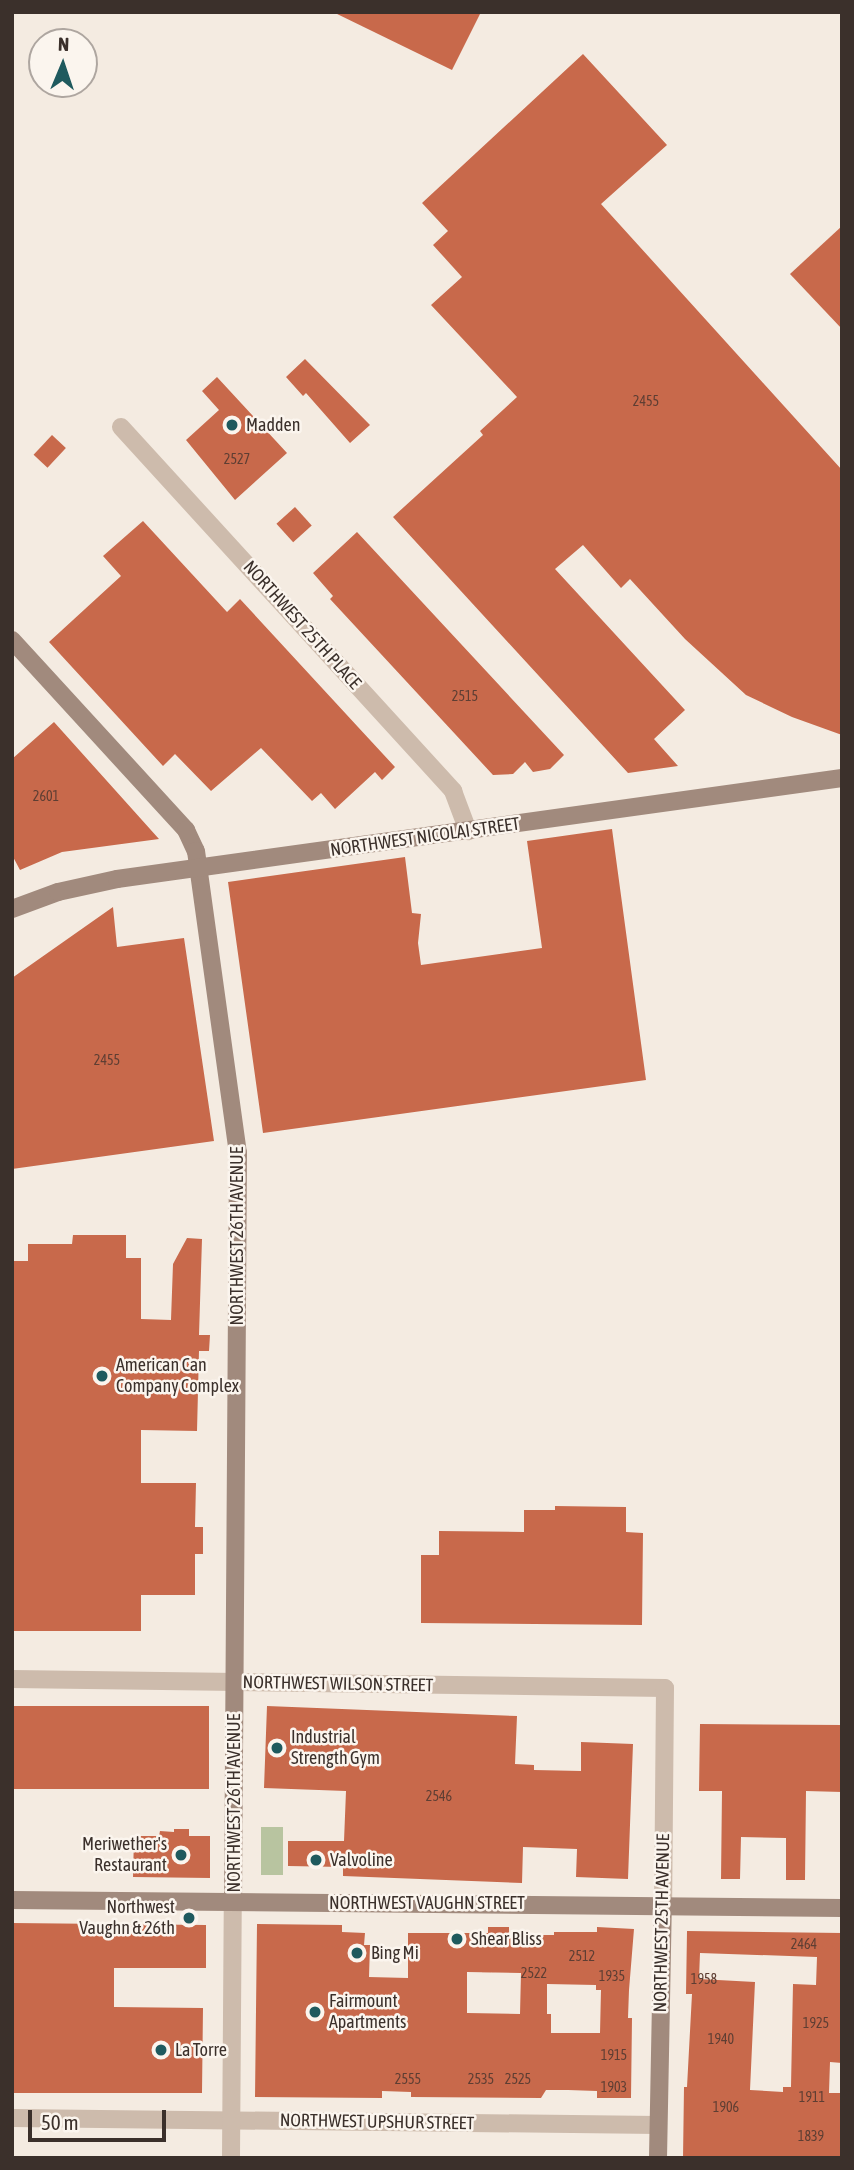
<!DOCTYPE html>
<style>
body{margin:0}
#map{position:relative;width:854px;height:2170px;overflow:hidden;background:#f4ebe1;font-family:"Asap Condensed",sans-serif}
div>[style]{position:absolute}
[style*='--x']{left:calc(var(--x)*1px);top:calc(var(--y)*1px);width:calc(var(--w)*1px);rotate:calc(var(--a)*1deg)}
.green>*{inset:0;background:#b8c4a0;transform-origin:0 0}
.building>*{inset:0;background:#c8694b;transform-origin:0 0}
.street>*{height:18px;margin:-9px;padding:0 9px;transform-origin:9px;border-radius:9px;background:#cdbbac}
.secondary>*{height:18px;margin:-9px;padding:0 9px;transform-origin:9px;border-radius:9px;background:#a18a7d}
.dots>*{width:19px;height:19px;translate:-50% -50%;box-sizing:border-box;border:4px solid #fbf5ee;border-radius:50%}
span{translate:-50% -50%;white-space:nowrap;text-align:center;line-height:1.15;-webkit-text-stroke:5px #fbf5ee;paint-order:stroke}
.number-label{font-size:14px;color:#5e3e33}
.number-label span{-webkit-text-stroke-width:0}
.poi-label{font-size:18px;color:#3b302b}
.left{translate:0 -50%;text-align:left}
.right{translate:-100% -50%;text-align:right}
.street-label{font-size:18px;color:#3b302b}
.frame{position:absolute;inset:0;border:14px solid #3b302b;pointer-events:none}
.north{position:absolute;left:28px;top:28px;width:70px;height:70px;box-sizing:border-box;background:#fbf5ee;border:2px solid #aea6a0;border-radius:50%;rotate:2deg;font-size:19px;font-weight:700;line-height:28px;text-align:center;color:#3b302b}
.north::after{content:'';display:block;margin:auto;width:24px;height:32px;background:#1f5a5e;clip-path:polygon(50% 0,100% 100%,50% 72%,0 100%)}
.scale{position:absolute;left:28px;top:2110px;width:138px;height:32px;box-sizing:border-box;border:4px solid #3b302b;border-top:0;padding-left:9px;font-size:21px;line-height:24px;white-space:nowrap;color:#3b302b;-webkit-text-stroke:5px #fbf5ee;paint-order:stroke}
</style>
<div id="map">
<div class="green">
<i style="left:261px;top:1827px;width:22px;height:48px"></i>
</div>
<div class="building">
<i style="clip-path:polygon(333px 12px,481px 12px,452px 70px)"></i>
<i style="clip-path:polygon(583px 54px,667px 145px,601px 204px,842px 470px,842px 735px,792px 717px,746px 695px,685px 639px,630px 579px,621px 588px,583px 545px,555px 569px,685px 710px,654px 739px,678px 766px,628px 773px,393px 517px,483px 435px,480px 431px,517px 397px,431px 305px,462px 277px,433px 245px,448px 231px,422px 203px)"></i>
<i style="clip-path:polygon(842px 226px,842px 329px,790px 274px)"></i>
<i style="clip-path:polygon(305px 359px,370px 425px,350px 443px,306px 393px,303px 396px,286px 377px)"></i>
<i style="clip-path:polygon(217px 377px,287px 453px,235px 500px,186px 440px,219px 410px,202px 391px)"></i>
<i style="left:52px;top:435px;width:19px;height:27px;rotate:43deg"></i>
<i style="left:295px;top:507px;width:25px;height:25px;rotate:48deg"></i>
<i style="clip-path:polygon(143px 521px,227px 612px,240px 599px,358px 727px,395px 767px,382px 780px,375px 772px,335px 809px,321px 793px,312px 801px,261px 748px,211px 791px,175px 754px,163px 766px,49px 642px,121px 576px,103px 556px)"></i>
<i style="clip-path:polygon(357px 532px,564px 755px,550px 769px,533px 772px,525px 762px,513px 774px,493px 775px,330px 599px,333px 596px,313px 573px)"></i>
<i style="clip-path:polygon(54px 722px,159px 839px,62px 852px,20px 870px,12px 855px,12px 759px)"></i>
<i style="clip-path:polygon(612px 829px,646px 1080px,263px 1133px,228px 882px,405px 857px,412px 913px,421px 914px,418px 943px,421px 965px,542px 948px,527px 841px)"></i>
<i style="clip-path:polygon(113px 907px,117px 947px,184px 938px,214px 1141px,12px 1169px,12px 978px)"></i>
<i style="clip-path:polygon(73px 1235px,126px 1235px,126px 1258px,141px 1258px,141px 1319px,171px 1320px,173px 1264px,187px 1238px,202px 1239px,199px 1335px,210px 1335px,209px 1351px,199px 1351px,197px 1431px,141px 1430px,141px 1483px,196px 1483px,195px 1527px,203px 1527px,203px 1554px,195px 1554px,195px 1595px,141px 1595px,141px 1631px,12px 1631px,12px 1261px,28px 1261px,28px 1244px,72px 1244px)"></i>
<i style="clip-path:polygon(555px 1506px,626px 1507px,626px 1532px,643px 1533px,642px 1625px,421px 1623px,421px 1555px,439px 1555px,439px 1531px,524px 1532px,524px 1510px,555px 1510px)"></i>
<i style="left:12px;top:1706px;width:197px;height:83px"></i>
<i style="clip-path:polygon(267px 1706px,517px 1716px,515px 1764px,534px 1765px,534px 1770px,581px 1771px,581px 1742px,633px 1744px,628px 1879px,576px 1877px,577px 1849px,523px 1847px,522px 1883px,343px 1876px,343px 1867px,288px 1866px,288px 1841px,344px 1841px,346px 1791px,264px 1788px)"></i>
<i style="clip-path:polygon(700px 1724px,842px 1725px,842px 1792px,806px 1791px,805px 1880px,786px 1880px,786px 1838px,741px 1837px,740px 1879px,721px 1879px,722px 1791px,699px 1791px)"></i>
<i style="clip-path:polygon(174px 1829px,189px 1829px,189px 1836px,210px 1836px,210px 1878px,133px 1877px,134px 1836px,159px 1836px,160px 1831px,174px 1832px)"></i>
<i style="clip-path:polygon(12px 1923px,206px 1925px,206px 1968px,114px 1968px,114px 2007px,203px 2008px,202px 2093px,12px 2093px)"></i>
<i style="clip-path:polygon(evenodd,257px 1924px,342px 1925px,342px 1932px,365px 1933px,364px 1945px,370px 1945px,369px 1977px,408px 1978px,408px 1933px,488px 1933px,488px 1927px,509px 1927px,509px 1935px,554px 1935px,554px 1932px,597px 1932px,597px 1927px,634px 1929px,629px 1990px,628px 2018px,632px 2018px,631px 2098px,597px 2098px,597px 2091px,568px 2090px,546px 2090px,541px 2098px,411px 2097px,411px 2092px,382px 2091px,382px 2098px,255px 2097px,257px 1924px,467px 1972px,521px 1973px,520px 2014px,467px 2013px,467px 1972px,257px 1924px,547px 1984px,596px 1985px,596px 1990px,601px 1990px,600px 2033px,551px 2033px,551px 2014px,547px 2014px,547px 1984px)"></i>
<i style="clip-path:polygon(evenodd,687px 1931px,842px 1933px,842px 2063px,830px 2062px,829px 2093px,842px 2093px,842px 2158px,683px 2158px,684px 2087px,687px 2087px,692px 1994px,686px 1994px,687px 1931px,700px 1953px,817px 1957px,816px 1985px,793px 1984px,791px 2087px,783px 2087px,783px 2092px,750px 2090px,755px 1982px,699px 1979px,700px 1953px)"></i>
</div>
<div class="street">
<i style="--x:121;--y:427;--w:493;--a:47.6"></i>
<i style="--x:453;--y:791;--w:43;--a:69.4"></i>
<i style="--x:12;--y:1679;--w:653;--a:0.79"></i>
<i style="--x:665;--y:1688;--w:217;--a:90.5"></i>
<i style="--x:12;--y:2118;--w:646;--a:0.62"></i>
<i style="--x:231;--y:2158;--w:256;--a:-89.6"></i>
</div>
<div class="secondary">
<i style="--x:12;--y:640;--w:258;--a:47.5"></i>
<i style="--x:186;--y:830;--w:23;--a:65"></i>
<i style="--x:196;--y:851;--w:305;--a:82.1"></i>
<i style="--x:238;--y:1153;--w:749;--a:90.38"></i>
<i style="--x:12;--y:909;--w:49;--a:-20.3"></i>
<i style="--x:58;--y:892;--w:60;--a:-12.4"></i>
<i style="--x:117;--y:879;--w:732;--a:-7.93"></i>
<i style="--x:12;--y:1900;--w:830;--a:0.55"></i>
<i style="--x:658;--y:2158;--w:253;--a:-88.9"></i>
</div>
<div class="dots">
<i style="left:232px;top:425px;background:#1f5a5e"></i>
<i style="left:102px;top:1376px;background:#1f5a5e"></i>
<i style="left:277px;top:1748px;background:#1f5a5e"></i>
<i style="left:181px;top:1855px;background:#1f5a5e"></i>
<i style="left:316px;top:1860px;background:#1f5a5e"></i>
<i style="left:189px;top:1918px;background:#1f5a5e"></i>
<i style="left:457px;top:1939px;background:#1f5a5e"></i>
<i style="left:357px;top:1953px;background:#1f5a5e"></i>
<i style="left:315px;top:2012px;background:#1f5a5e"></i>
<i style="left:161px;top:2050px;background:#1f5a5e"></i>
</div>
<div class="number-label">
<span style="left:646px;top:401px">2455</span>
<span style="left:237px;top:459px">2527</span>
<span style="left:465px;top:696px">2515</span>
<span style="left:46px;top:796px">2601</span>
<span style="left:107px;top:1060px">2455</span>
<span style="left:439px;top:1796px">2546</span>
<span style="left:804px;top:1944px">2464</span>
<span style="left:582px;top:1956px">2512</span>
<span style="left:534px;top:1973px">2522</span>
<span style="left:612px;top:1976px">1935</span>
<span style="left:704px;top:1979px">1958</span>
<span style="left:816px;top:2023px">1925</span>
<span style="left:721px;top:2039px">1940</span>
<span style="left:614px;top:2055px">1915</span>
<span style="left:408px;top:2079px">2555</span>
<span style="left:481px;top:2079px">2535</span>
<span style="left:518px;top:2079px">2525</span>
<span style="left:614px;top:2087px">1903</span>
<span style="left:812px;top:2097px">1911</span>
<span style="left:726px;top:2107px">1906</span>
<span style="left:811px;top:2136px">1839</span>
</div>
<div class="poi-label">
<span class="left" style="left:246px;top:425px">Madden</span>
<span class="left" style="left:116px;top:1376px">American Can<br>Company Complex</span>
<span class="left" style="left:291px;top:1748px">Industrial<br>Strength Gym</span>
<span class="right" style="left:167px;top:1855px">Meriwether's<br>Restaurant</span>
<span class="left" style="left:330px;top:1860px">Valvoline</span>
<span class="right" style="left:175px;top:1918px">Northwest<br>Vaughn &amp; 26th</span>
<span class="left" style="left:471px;top:1939px">Shear Bliss</span>
<span class="left" style="left:371px;top:1953px">Bing Mi</span>
<span class="left" style="left:329px;top:2012px">Fairmount<br>Apartments</span>
<span class="left" style="left:175px;top:2050px">La Torre</span>
</div>
<div class="street-label">
<span style="left:302px;top:625px;rotate:48deg">NORTHWEST 25TH PLACE</span>
<span style="left:425px;top:837px;rotate:-8deg">NORTHWEST NICOLAI STREET</span>
<span style="left:237px;top:1236px;rotate:-90deg">NORTHWEST 26TH AVENUE</span>
<span style="left:338px;top:1684px;rotate:1deg">NORTHWEST WILSON STREET</span>
<span style="left:234px;top:1803px;rotate:-90deg">NORTHWEST 26TH AVENUE</span>
<span style="left:427px;top:1903px">NORTHWEST VAUGHN STREET</span>
<span style="left:662px;top:1923px;rotate:-89deg">NORTHWEST 25TH AVENUE</span>
<span style="left:377px;top:2122px;rotate:1deg">NORTHWEST UPSHUR STREET</span>
</div>
<div class="frame"></div>
<div class="north">N</div>
<div class="scale">50 m</div>
</div>
